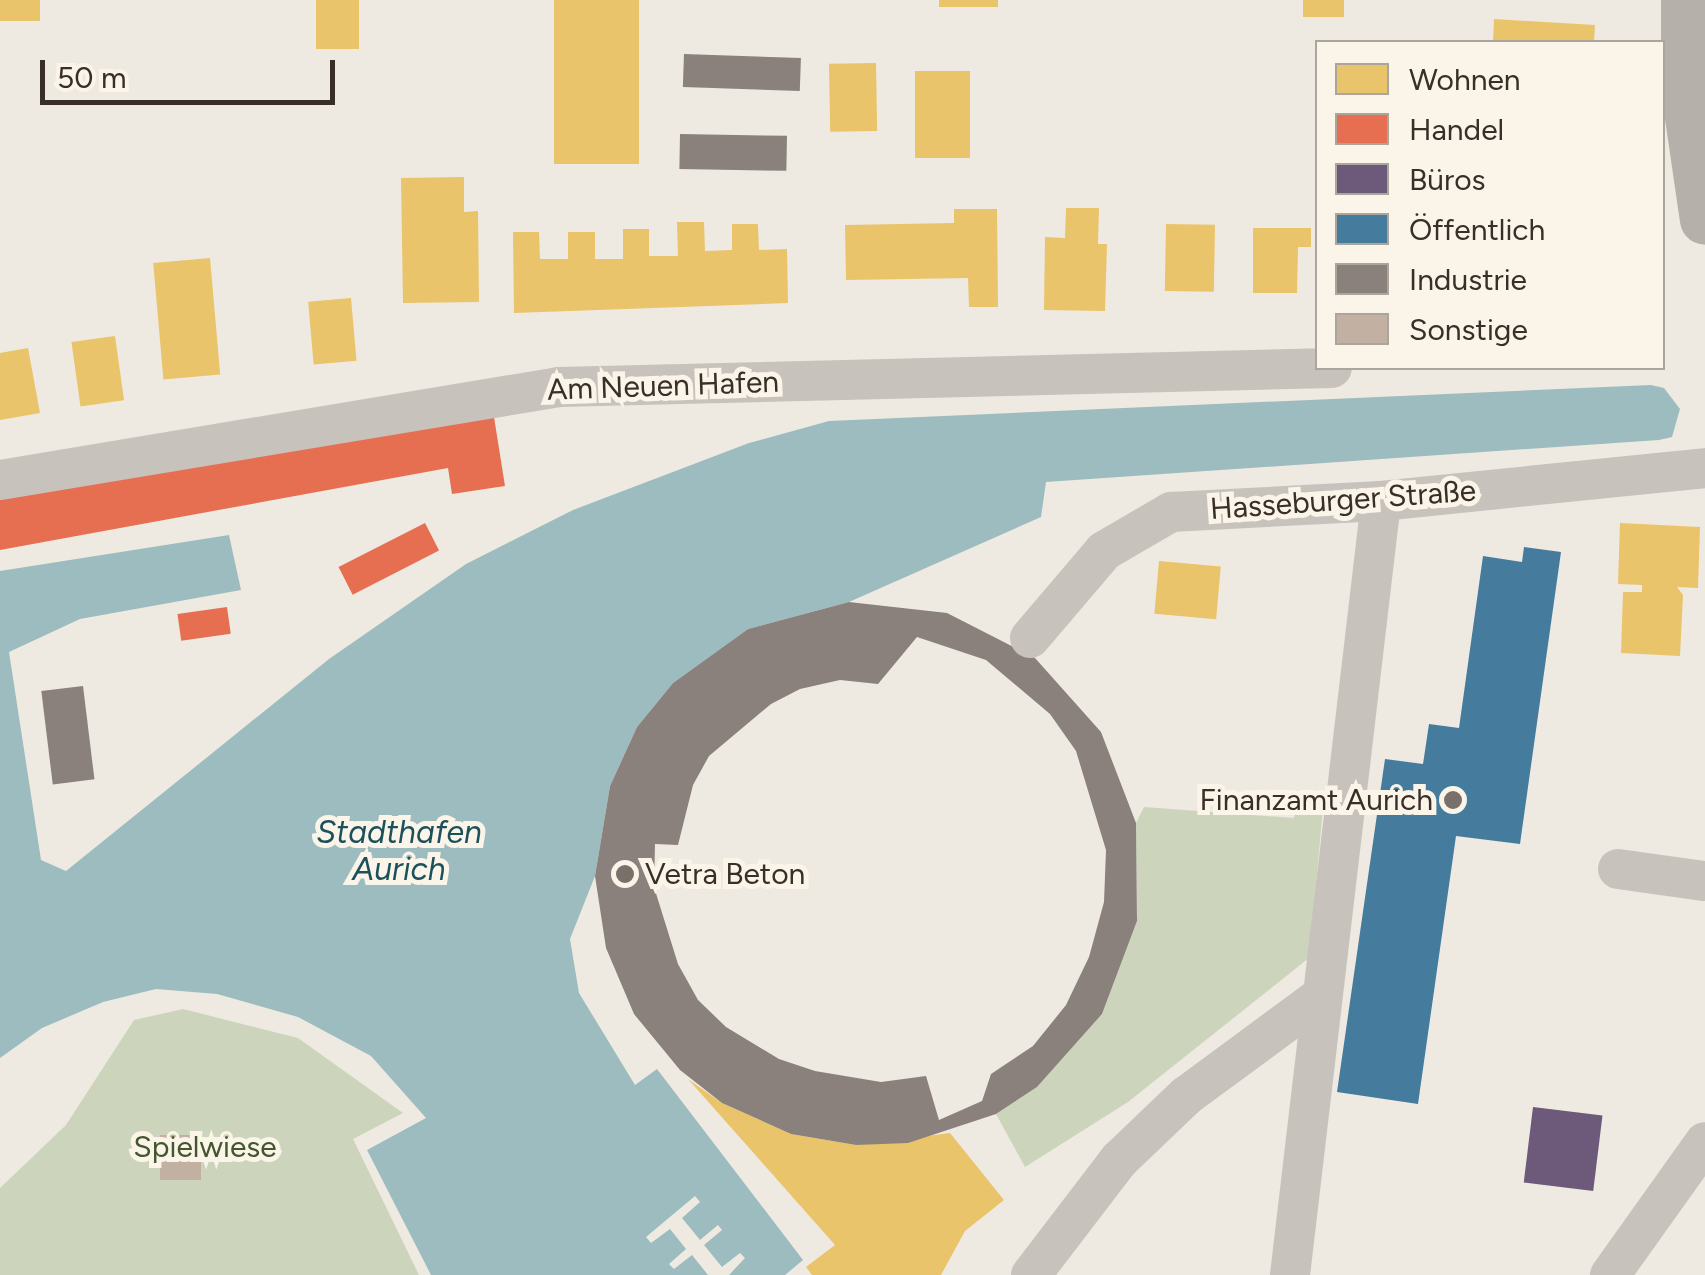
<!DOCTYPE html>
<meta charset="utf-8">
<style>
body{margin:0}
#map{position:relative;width:1705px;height:1275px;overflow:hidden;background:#eeeae1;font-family:Figtree,sans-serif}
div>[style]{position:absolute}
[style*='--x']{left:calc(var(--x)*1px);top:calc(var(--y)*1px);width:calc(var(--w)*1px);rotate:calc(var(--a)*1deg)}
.green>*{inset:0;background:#ccd5bb}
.water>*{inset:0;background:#9dbcbf}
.pier>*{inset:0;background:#eeeae1}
.homes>*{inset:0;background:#e9c46a;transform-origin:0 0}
.shops>*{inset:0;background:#e76f51;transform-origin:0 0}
.offices>*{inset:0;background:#6d597a;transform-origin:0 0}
.public>*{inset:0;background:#457b9d}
.industry>*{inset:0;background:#8a817c;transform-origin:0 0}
.building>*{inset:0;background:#c2b0a3;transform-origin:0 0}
.minor>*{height:40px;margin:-20px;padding:0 20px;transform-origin:20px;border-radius:20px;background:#c7c2bb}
.major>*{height:50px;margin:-25px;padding:0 25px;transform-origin:25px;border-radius:25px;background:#b6b0aa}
.dots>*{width:28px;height:28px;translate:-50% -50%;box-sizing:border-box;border:5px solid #faf4e9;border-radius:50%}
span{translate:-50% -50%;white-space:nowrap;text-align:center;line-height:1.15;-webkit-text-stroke:10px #faf4e9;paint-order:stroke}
.street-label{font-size:30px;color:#382f28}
.poi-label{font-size:30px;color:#382f28}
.right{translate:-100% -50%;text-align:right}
.left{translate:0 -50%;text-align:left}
.park-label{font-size:30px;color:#42572b}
.water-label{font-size:32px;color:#1c505b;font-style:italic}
.legend{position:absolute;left:1315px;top:40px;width:350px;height:330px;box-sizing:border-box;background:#faf4e9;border:2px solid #aca59c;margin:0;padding:12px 18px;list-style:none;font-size:30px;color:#382f28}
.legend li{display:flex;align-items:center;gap:20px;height:50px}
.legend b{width:50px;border:2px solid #aca59c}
.scale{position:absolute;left:40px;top:60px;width:295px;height:45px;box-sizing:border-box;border:5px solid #382f28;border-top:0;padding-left:12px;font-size:30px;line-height:35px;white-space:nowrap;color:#382f28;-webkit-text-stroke:8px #faf4e9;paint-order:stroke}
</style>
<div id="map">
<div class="green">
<i style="clip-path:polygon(1297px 790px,1324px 798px,1309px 958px,1128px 1102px,1025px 1167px,996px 1114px,1037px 1087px,1102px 1014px,1137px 921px,1136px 823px,1144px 807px,1294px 818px)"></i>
<i style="clip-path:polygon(183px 1009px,298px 1038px,403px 1113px,353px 1139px,419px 1275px,0 1275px,0 1188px,66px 1125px,134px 1020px)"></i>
</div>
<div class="water">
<i style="clip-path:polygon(1651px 385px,1664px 388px,1680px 409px,1672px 437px,1659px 440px,1046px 482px,1041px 517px,849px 602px,748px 629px,673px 683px,637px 727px,610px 786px,595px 876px,570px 939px,579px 993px,635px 1085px,657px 1069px,803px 1260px,785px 1275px,431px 1275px,367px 1150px,426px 1118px,371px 1056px,298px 1017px,217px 994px,156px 989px,103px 1002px,42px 1028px,0 1058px,0 571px,229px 535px,241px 590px,80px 619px,9px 652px,41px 860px,66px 871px,329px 659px,466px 564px,573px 510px,749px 443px,829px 421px)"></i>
</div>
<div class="pier">
<i style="clip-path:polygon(695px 1196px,700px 1202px,682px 1218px,700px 1240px,718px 1225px,722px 1230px,704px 1245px,722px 1267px,740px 1253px,745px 1258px,729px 1275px,708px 1275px,692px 1255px,674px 1269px,669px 1264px,686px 1249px,670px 1229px,651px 1243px,646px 1237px)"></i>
</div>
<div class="homes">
<i style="left:0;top:0;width:40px;height:21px"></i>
<i style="left:316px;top:0;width:43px;height:49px"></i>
<i style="left:554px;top:0;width:85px;height:164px"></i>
<i style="left:939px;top:0;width:59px;height:7px"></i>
<i style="left:1303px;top:0;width:41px;height:17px"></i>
<i style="clip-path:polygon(1494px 19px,1595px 25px,1594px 42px,1493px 42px)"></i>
<i style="left:876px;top:63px;width:68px;height:47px;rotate:89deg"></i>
<i style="left:915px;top:71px;width:55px;height:87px"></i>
<i style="clip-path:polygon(464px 177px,464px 212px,478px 211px,479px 302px,403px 303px,401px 178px)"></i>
<i style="clip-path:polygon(1066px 208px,1099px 208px,1098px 244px,1107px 244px,1105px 311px,1044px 310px,1045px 237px,1065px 238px)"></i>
<i style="clip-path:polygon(954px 209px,997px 209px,998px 307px,969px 307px,968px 278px,846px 280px,845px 225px,954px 223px)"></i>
<i style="clip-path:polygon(677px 222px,704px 222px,705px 251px,732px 250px,732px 224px,758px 224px,759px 250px,787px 249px,788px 303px,514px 313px,513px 232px,539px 232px,540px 259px,568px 259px,568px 232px,595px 232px,595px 259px,623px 259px,623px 229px,649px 229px,649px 256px,678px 256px)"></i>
<i style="left:1166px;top:224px;width:49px;height:67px;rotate:1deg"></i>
<i style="clip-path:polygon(1253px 228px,1311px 228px,1311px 247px,1298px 247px,1297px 293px,1253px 293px)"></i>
<i style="left:210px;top:258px;width:117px;height:57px;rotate:85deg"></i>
<i style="left:351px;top:298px;width:63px;height:43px;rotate:85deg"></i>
<i style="left:115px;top:336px;width:65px;height:44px;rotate:82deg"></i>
<i style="clip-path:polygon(28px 348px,40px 413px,0 420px,0 353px)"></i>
<i style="clip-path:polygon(1620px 523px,1700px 527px,1698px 588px,1677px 587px,1683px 595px,1680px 656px,1621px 653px,1623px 592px,1642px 592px,1642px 585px,1618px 584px)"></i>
<i style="left:1159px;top:561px;width:62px;height:53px;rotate:5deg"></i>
<i style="clip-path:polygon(688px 1079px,722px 1103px,791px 1134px,856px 1145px,950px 1133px,1004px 1200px,965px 1231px,941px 1275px,812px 1275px,806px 1267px,835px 1245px)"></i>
</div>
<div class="shops">
<i style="clip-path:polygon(494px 417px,505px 486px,452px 494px,448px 468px,0 550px,0 499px)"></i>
<i style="left:425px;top:523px;width:31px;height:97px;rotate:63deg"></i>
<i style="left:227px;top:607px;width:27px;height:50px;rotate:82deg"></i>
</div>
<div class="offices">
<i style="left:1533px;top:1107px;width:70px;height:76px;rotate:7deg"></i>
</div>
<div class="public">
<i style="clip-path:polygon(1524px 547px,1561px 552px,1520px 844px,1456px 836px,1418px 1104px,1337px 1092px,1385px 759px,1423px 764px,1429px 724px,1459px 728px,1483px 556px,1522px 562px)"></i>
</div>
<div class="industry">
<i style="left:684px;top:54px;width:117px;height:33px;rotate:2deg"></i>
<i style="left:680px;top:134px;width:107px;height:35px;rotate:1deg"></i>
<i style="clip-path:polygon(evenodd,849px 602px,947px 613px,1035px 658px,1101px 732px,1136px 823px,1137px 921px,1102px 1014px,1037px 1087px,996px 1114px,908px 1143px,856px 1145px,791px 1134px,722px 1103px,680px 1070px,634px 1014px,606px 948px,595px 876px,610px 786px,637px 727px,673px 683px,748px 629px,849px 602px,917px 637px,986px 660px,1050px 714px,1076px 751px,1106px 850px,1104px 902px,1089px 957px,1066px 1005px,1033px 1046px,991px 1074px,982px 1101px,939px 1120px,926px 1076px,881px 1082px,815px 1071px,779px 1059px,726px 1027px,698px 1000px,678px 964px,654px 887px,655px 844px,678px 845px,693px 785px,709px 756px,771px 704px,800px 689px,840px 680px,878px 684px,917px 637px)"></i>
<i style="left:83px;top:686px;width:94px;height:42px;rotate:83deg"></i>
</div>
<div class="building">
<i style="left:160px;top:1135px;width:41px;height:45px"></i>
</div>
<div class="minor">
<i style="--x:0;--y:480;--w:567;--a:-9.45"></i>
<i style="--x:559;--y:387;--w:773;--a:-1.41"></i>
<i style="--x:1030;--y:638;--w:114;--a:-49.6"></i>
<i style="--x:1104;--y:551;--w:78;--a:-30.2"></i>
<i style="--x:1171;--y:512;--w:210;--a:-3"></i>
<i style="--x:1381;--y:501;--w:326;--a:-5.8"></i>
<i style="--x:1618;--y:869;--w:88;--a:7.9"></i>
<i style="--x:1031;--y:1275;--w:145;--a:-52.6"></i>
<i style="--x:1119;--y:1160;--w:93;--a:-43.7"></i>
<i style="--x:1186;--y:1096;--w:165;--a:-36.4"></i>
<i style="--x:1290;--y:1275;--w:779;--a:-83.29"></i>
<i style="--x:1610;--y:1275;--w:163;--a:-54.5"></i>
</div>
<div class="major">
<i style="--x:1686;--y:0;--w:90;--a:90"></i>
<i style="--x:1686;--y:90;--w:131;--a:81.7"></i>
</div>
<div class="dots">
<i style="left:1453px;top:800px;background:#787069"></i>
<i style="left:625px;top:874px;background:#787069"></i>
</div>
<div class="street-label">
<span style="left:663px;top:386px;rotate:-2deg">Am Neuen Hafen</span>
<span style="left:1343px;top:500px;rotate:-4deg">Hasseburger Straße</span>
</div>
<div class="poi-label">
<span class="right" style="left:1433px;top:800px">Finanzamt Aurich</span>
<span class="left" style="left:645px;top:874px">Vetra Beton</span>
</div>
<div class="park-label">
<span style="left:205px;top:1147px">Spielwiese</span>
</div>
<div class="water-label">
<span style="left:399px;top:851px">Stadthafen<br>Aurich</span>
</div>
<ul class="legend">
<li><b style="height:28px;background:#e9c46a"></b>Wohnen</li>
<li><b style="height:28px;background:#e76f51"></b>Handel</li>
<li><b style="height:28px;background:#6d597a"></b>Büros</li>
<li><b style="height:28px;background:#457b9d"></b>Öffentlich</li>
<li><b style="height:28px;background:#8a817c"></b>Industrie</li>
<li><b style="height:28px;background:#c2b0a3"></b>Sonstige</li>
</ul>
<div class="scale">50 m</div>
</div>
